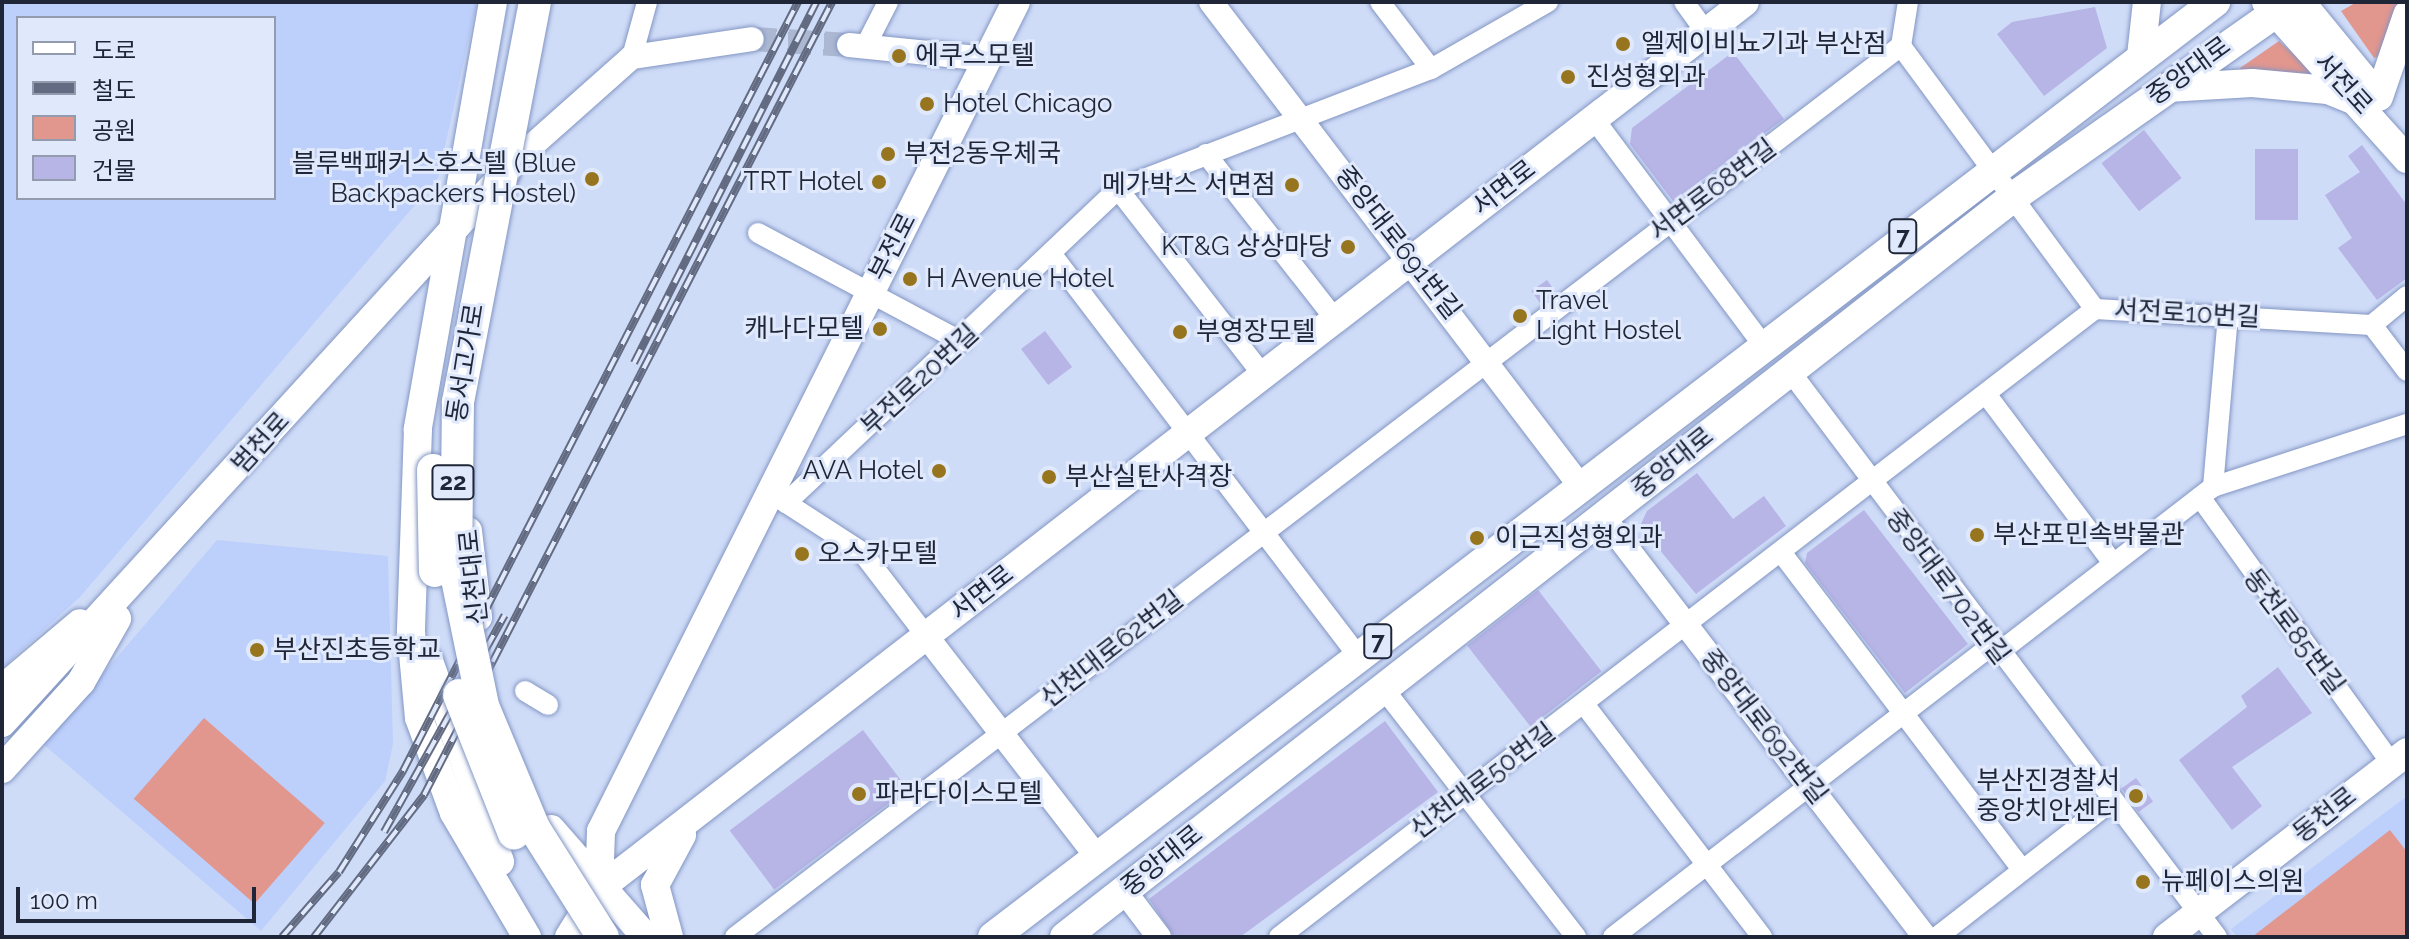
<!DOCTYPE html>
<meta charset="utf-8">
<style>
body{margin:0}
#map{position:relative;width:2409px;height:939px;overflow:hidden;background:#cfdcf8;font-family:Raleway,"Noto Sans KR",sans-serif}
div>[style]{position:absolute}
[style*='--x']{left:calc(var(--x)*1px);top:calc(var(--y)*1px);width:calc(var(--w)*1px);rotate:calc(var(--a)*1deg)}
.built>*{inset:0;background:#bdcffb}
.green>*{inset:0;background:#e1968e;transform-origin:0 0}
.building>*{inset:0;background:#b7b4e6;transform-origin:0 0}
.tertiary-tunnel>*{height:24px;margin-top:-12px;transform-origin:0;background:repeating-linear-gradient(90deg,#acb8d2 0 24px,transparent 0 36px)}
.roads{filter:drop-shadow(0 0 2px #8396c3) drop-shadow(0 0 2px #8396c3)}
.minor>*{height:20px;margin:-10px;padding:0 10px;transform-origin:10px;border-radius:10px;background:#fff}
.tertiary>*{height:24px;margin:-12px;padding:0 12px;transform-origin:12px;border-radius:12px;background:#fff}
.secondary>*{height:28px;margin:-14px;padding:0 14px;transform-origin:14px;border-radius:14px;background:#fff}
.primary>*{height:30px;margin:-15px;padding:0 15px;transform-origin:15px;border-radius:15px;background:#fff}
.rail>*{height:8px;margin-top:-4px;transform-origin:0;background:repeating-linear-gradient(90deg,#e0e9fc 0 15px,#626b81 0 30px);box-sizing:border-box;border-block:2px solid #626b81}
.bridges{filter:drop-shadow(0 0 2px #8396c3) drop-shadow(0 0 2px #8396c3)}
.trunk-bridge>*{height:32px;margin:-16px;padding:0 16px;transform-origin:16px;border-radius:16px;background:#fff}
.dots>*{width:22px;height:22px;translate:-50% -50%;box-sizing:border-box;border:4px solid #e0e9fc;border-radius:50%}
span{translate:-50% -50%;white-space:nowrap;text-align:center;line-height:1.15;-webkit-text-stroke:6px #e0e9fc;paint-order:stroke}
.shield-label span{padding:2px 6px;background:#e0e9fc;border:2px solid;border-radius:6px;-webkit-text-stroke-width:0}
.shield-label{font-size:24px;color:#1f2638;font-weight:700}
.poi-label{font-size:26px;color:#1f2638}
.left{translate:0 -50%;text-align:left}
.right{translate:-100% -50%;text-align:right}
.street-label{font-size:26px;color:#1f2638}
.frame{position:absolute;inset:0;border:4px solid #1f2638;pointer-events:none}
.legend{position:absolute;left:16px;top:16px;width:260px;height:184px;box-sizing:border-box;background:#e0e9fc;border:2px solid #939bae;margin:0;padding:10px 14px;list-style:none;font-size:24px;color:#1f2638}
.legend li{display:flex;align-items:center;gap:16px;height:40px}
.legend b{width:40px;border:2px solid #939bae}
.scale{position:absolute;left:16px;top:887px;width:240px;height:36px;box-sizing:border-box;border:4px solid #1f2638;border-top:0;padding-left:10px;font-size:24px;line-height:28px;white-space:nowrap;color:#1f2638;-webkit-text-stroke:6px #e0e9fc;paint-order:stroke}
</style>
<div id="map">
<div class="built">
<i style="clip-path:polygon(evenodd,2px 2px,477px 2px,438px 178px,80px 597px,2px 668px,2px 2px,18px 18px,274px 18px,274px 198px,18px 198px,18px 18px)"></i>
<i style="clip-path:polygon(217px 540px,388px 556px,393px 744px,385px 781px,261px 931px,43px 744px)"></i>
<i style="clip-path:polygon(2407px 796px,2407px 937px,2237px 937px,2231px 929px)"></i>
</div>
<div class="green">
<i style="clip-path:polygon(2357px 2px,2401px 2px,2382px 55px,2374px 58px,2341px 11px)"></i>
<i style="clip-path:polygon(2279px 41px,2318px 76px,2242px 74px,2240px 68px)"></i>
<i style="left:204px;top:718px;width:160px;height:107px;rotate:41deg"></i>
<i style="clip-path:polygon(2390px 830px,2407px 852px,2407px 937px,2252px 937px)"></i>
</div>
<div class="building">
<i style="clip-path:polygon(2095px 7px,2107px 48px,2044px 96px,1997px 34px,2012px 22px)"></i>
<i style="clip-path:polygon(1733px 52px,1784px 119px,1673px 201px,1630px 144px,1632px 128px)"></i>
<i style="left:2144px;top:130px;width:61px;height:54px;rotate:52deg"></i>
<i style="clip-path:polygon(2362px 145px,2407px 205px,2407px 278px,2377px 300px,2338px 248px,2352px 238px,2325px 195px,2360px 172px,2348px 156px)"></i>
<i style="left:2255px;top:149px;width:43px;height:71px"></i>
<i style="left:1547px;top:280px;width:16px;height:19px;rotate:55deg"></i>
<i style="left:1045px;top:331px;width:45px;height:30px;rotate:53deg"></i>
<i style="clip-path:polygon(1697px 473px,1733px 519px,1764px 496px,1786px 526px,1696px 594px,1640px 526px,1647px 511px)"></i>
<i style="clip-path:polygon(1864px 510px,1968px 644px,1905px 693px,1805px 563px,1807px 553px)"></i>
<i style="left:1538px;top:590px;width:103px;height:90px;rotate:52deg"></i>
<i style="clip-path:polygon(2278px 667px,2312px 713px,2232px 767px,2262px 806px,2232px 830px,2179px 760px,2247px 707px,2241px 696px)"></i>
<i style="clip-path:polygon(1385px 721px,1438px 792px,1240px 937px,1174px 937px,1149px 899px)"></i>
<i style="left:863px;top:730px;width:74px;height:167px;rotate:53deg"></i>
<i style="left:2136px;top:778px;width:29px;height:18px;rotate:54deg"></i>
</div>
<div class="tertiary-tunnel">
<i style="--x:752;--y:39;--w:97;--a:3.5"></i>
</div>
<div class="roads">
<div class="minor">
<i style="--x:1380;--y:2;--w:84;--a:52.7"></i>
<i style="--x:1684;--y:2;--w:37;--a:54"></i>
<i style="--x:1901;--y:46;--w:327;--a:53.6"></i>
<i style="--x:865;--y:47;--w:51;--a:-62.9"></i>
<i style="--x:632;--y:57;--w:57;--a:-74.7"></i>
<i style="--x:1594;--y:119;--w:279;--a:53.2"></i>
<i style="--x:1206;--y:154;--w:209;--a:52"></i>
<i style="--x:1118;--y:189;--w:236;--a:52.1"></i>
<i style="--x:758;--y:233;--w:231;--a:28.1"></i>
<i style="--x:1053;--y:256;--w:503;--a:52.67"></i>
<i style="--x:2372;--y:325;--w:58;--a:52.7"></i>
<i style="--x:1789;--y:370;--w:710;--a:52.95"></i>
<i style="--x:1986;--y:394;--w:211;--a:53.1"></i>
<i style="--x:2213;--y:487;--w:172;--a:-85"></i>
<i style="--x:777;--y:497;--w:101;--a:32.9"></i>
<i style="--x:862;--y:552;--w:107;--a:52.6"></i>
<i style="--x:2200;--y:497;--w:329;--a:54.3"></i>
<i style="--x:786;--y:503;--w:457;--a:-43.4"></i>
<i style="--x:1118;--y:189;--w:335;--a:-21"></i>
<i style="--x:1431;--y:69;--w:135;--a:-29.8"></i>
<i style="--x:1781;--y:552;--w:399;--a:52.8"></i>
<i style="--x:1998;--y:653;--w:272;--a:-37.7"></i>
<i style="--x:2213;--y:487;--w:204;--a:-18"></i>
<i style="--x:1383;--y:688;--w:315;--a:52.2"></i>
<i style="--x:525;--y:691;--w:27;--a:31"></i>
<i style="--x:1584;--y:704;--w:293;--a:52.6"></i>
<i style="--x:735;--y:937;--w:1467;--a:-37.39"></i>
<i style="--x:1901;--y:46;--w:45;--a:-81"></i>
<i style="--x:1279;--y:937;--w:1030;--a:-37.58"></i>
<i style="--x:2095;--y:309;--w:277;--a:3.3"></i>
<i style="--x:2372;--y:325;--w:45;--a:-39.6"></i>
<i style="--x:1613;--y:937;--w:478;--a:-37.6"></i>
<i style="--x:1937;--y:937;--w:222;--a:-37.9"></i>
</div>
<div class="tertiary">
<i style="--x:1211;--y:2;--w:610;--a:52.66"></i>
<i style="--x:849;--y:45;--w:140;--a:5.8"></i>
<i style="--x:517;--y:159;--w:154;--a:-41.6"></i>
<i style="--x:632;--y:57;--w:121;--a:-8.5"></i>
<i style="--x:1604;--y:518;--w:528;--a:52.54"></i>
<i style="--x:927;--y:637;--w:278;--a:52.3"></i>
<i style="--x:1125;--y:892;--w:56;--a:52.9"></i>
</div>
<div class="secondary">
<i style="--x:493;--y:2;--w:434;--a:100"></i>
<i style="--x:418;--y:429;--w:203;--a:92"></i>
<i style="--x:411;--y:632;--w:86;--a:84.7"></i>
<i style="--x:419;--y:718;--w:101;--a:69.8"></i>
<i style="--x:454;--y:813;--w:144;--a:59.5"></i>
<i style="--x:2266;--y:2;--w:211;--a:48.1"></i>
<i style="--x:2301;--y:2;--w:107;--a:50.7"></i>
<i style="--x:2141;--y:56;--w:54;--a:-83.7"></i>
<i style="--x:2167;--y:88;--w:85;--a:-3.4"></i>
<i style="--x:2252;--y:83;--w:76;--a:5.3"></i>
<i style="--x:2328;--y:90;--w:32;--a:22"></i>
<i style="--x:2379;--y:97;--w:87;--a:-71.1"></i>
<i style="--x:468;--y:531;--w:87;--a:83.4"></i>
<i style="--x:429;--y:661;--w:213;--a:70.5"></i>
<i style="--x:2;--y:689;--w:102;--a:-40.2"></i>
<i style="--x:2;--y:723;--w:747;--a:-47.55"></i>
<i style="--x:2;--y:769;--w:118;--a:-47.8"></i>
<i style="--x:81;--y:682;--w:73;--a:-60.3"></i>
<i style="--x:551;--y:829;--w:144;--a:48.7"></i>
<i style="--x:599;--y:889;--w:58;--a:-88"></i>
<i style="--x:601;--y:831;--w:927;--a:-63.41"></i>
<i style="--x:569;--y:937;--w:57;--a:-58"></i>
<i style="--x:599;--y:889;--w:1449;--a:-37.74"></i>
<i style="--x:669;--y:937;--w:54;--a:-105.1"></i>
<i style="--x:655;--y:885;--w:57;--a:-61.6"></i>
<i style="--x:2167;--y:937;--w:303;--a:-37.6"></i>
</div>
<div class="primary">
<i style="--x:993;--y:937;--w:1539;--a:-37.42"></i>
<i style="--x:1065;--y:937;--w:1201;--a:-37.97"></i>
<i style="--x:2012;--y:198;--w:341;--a:-35.1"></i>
</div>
</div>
<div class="rail">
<i style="--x:634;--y:363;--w:404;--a:-63.2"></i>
<i style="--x:384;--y:832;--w:248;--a:-60.9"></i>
<i style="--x:282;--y:937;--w:86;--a:-48.8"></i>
<i style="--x:339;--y:872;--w:120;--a:-57.6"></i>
<i style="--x:403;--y:771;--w:865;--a:-62.81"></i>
<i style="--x:314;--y:937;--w:180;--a:-52.2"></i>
<i style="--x:424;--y:795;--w:892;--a:-62.77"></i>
</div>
<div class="bridges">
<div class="trunk-bridge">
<i style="--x:535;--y:2;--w:407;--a:100.9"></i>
<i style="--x:458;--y:402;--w:172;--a:90.7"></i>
<i style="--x:456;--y:574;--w:135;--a:78.4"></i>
<i style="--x:483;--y:706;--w:132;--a:67.3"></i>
<i style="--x:534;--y:828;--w:129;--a:57.7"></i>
<i style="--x:433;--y:470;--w:101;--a:88.9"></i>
<i style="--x:459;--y:695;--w:149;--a:68.4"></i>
</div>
</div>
<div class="dots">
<i style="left:1623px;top:44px;background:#96751e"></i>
<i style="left:899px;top:56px;background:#96751e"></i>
<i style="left:1568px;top:77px;background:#96751e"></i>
<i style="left:927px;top:104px;background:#96751e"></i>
<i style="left:888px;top:154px;background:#96751e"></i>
<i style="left:592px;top:179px;background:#96751e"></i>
<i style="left:879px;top:182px;background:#96751e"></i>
<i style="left:1292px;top:185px;background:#96751e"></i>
<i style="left:1348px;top:247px;background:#96751e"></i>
<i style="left:910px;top:279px;background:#96751e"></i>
<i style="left:1520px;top:316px;background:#96751e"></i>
<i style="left:880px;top:329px;background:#96751e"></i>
<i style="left:1180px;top:332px;background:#96751e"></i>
<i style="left:939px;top:471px;background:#96751e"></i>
<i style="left:1049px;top:477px;background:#96751e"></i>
<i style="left:1977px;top:535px;background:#96751e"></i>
<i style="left:1477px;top:538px;background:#96751e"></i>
<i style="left:802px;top:554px;background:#96751e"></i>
<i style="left:257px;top:650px;background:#96751e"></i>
<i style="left:859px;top:794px;background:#96751e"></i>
<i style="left:2136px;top:796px;background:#96751e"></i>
<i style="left:2143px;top:882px;background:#96751e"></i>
</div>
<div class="shield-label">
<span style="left:1903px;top:236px">7</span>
<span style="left:453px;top:482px">22</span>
<span style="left:1378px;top:641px">7</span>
</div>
<div class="poi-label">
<span class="left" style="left:1641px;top:44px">엘제이비뇨기과 부산점</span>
<span class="left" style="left:915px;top:56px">에쿠스모텔</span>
<span class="left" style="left:1586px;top:77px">진성형외과</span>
<span class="left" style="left:943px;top:104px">Hotel Chicago</span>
<span class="left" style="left:904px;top:154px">부전2동우체국</span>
<span class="right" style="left:576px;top:179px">블루백패커스호스텔 (Blue<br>Backpackers Hostel)</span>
<span class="right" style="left:863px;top:182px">TRT Hotel</span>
<span class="right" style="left:1276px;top:185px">메가박스 서면점</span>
<span class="right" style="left:1332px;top:247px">KT&amp;G 상상마당</span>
<span class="left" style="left:926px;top:279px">H Avenue Hotel</span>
<span class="left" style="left:1536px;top:316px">Travel<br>Light Hostel</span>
<span class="right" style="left:864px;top:329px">캐나다모텔</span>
<span class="left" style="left:1196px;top:332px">부영장모텔</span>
<span class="right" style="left:923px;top:471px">AVA Hotel</span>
<span class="left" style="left:1065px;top:477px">부산실탄사격장</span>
<span class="left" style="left:1993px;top:535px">부산포민속박물관</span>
<span class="left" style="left:1495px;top:538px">이근직성형외과</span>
<span class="left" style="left:818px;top:554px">오스카모텔</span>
<span class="left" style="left:273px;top:650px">부산진초등학교</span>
<span class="right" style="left:2120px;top:796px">부산진경찰서<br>중앙치안센터</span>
<span class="left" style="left:875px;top:794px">파라다이스모텔</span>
<span class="left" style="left:2161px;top:882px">뉴페이스의원</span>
</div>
<div class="street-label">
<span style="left:2189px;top:71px;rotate:-36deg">중앙대로</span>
<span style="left:2343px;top:84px;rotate:48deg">서전로</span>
<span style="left:1504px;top:188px;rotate:-38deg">서면로</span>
<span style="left:1713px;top:190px;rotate:-37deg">서면로68번길</span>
<span style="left:1398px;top:243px;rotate:52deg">중앙대로691번길</span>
<span style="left:893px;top:247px;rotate:-63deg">부전로</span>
<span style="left:2187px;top:314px;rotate:3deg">서전로10번길</span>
<span style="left:466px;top:363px;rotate:-81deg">동서고가로</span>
<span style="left:920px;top:380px;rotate:-43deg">부전로20번길</span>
<span style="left:261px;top:443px;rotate:-48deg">범천로</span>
<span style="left:1673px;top:463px;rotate:-39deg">중앙대로</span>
<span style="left:474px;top:577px;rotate:-96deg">신천대로</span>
<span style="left:1948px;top:587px;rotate:53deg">중앙대로702번길</span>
<span style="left:982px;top:593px;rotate:-38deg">서면로</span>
<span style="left:2294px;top:632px;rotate:53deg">동천로85번길</span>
<span style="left:1112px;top:649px;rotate:-38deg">신천대로62번길</span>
<span style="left:1764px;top:727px;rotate:52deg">중앙대로692번길</span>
<span style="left:1483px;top:781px;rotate:-37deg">신천대로50번길</span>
<span style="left:2325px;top:815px;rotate:-38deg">동천로</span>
<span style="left:1162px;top:861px;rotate:-39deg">중앙대로</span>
</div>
<div class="frame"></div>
<ul class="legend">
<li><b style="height:10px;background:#fff"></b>도로</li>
<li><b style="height:10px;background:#626b81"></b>철도</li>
<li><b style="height:22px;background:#e1968e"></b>공원</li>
<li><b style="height:22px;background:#b7b4e6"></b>건물</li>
</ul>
<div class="scale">100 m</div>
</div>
